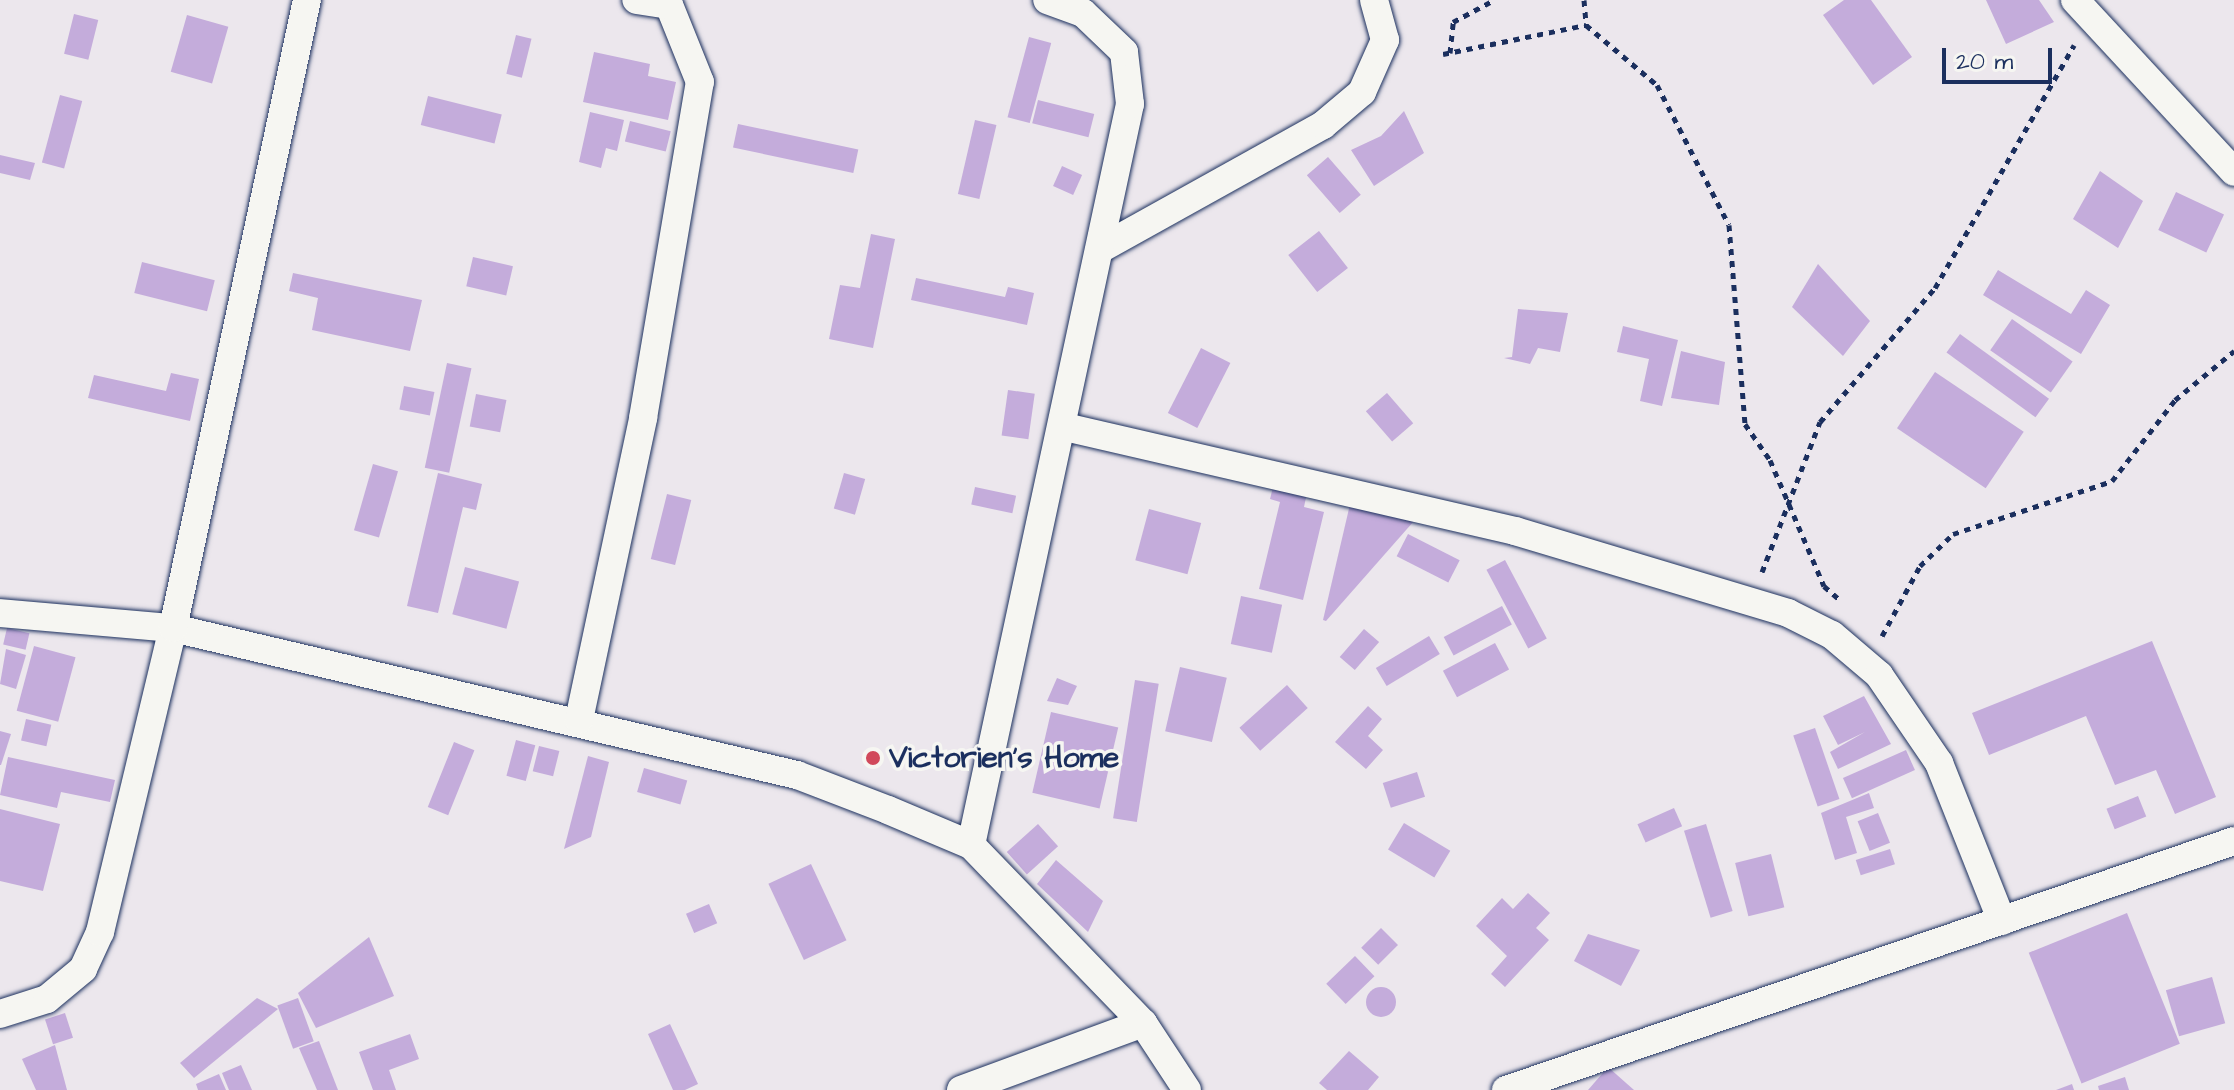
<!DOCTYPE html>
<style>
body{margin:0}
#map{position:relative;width:2234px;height:1090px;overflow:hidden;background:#ece7ed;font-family:"Architects Daughter",sans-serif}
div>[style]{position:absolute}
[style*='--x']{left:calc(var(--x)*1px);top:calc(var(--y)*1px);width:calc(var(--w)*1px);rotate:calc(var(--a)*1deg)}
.building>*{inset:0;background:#c4acdb;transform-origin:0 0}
.round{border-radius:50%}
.path>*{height:5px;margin-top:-2.5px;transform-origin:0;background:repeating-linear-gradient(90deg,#1b2f5e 0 6px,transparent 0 12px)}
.roads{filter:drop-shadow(0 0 2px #1b2f5e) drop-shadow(0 0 2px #1b2f5e)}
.minor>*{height:28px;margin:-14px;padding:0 14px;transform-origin:14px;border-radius:14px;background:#f6f6f2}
.dots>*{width:22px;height:22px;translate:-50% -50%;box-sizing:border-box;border:4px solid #f6f6f2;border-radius:50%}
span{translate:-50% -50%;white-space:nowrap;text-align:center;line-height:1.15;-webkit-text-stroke:7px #f6f6f2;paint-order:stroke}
.poi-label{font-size:30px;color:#1b2f5e;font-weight:700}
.left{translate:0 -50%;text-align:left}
.scale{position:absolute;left:1942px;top:48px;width:110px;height:36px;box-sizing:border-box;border:4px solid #1b2f5e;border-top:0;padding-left:10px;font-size:24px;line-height:28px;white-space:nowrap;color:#1b2f5e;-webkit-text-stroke:6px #f6f6f2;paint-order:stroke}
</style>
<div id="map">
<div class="building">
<i style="clip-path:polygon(1844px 0,1871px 0,1912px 57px,1873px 85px,1823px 15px)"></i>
<i style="clip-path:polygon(1986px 0,2039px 0,2054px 22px,2006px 44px)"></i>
<i style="left:74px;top:14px;width:25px;height:41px;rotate:14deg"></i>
<i style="left:187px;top:15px;width:43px;height:59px;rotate:16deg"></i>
<i style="left:516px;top:35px;width:16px;height:40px;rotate:14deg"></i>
<i style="left:1029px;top:37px;width:23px;height:83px;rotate:15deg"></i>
<i style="clip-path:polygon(594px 52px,650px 64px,648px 76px,676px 82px,668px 120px,583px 102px)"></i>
<i style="left:60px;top:95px;width:23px;height:70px;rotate:15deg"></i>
<i style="left:428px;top:96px;width:76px;height:30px;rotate:14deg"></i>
<i style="left:1038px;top:100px;width:58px;height:24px;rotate:14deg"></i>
<i style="clip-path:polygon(1404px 111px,1424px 153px,1374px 186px,1351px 150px,1381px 136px)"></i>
<i style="clip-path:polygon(590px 112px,624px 120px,617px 151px,606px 148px,601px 168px,579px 162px)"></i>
<i style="left:975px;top:120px;width:22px;height:76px;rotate:13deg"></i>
<i style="left:630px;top:121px;width:42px;height:21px;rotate:14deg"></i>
<i style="left:738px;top:124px;width:123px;height:24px;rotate:12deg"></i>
<i style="clip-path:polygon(0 155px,35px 163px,30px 180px,0 173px)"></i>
<i style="left:1328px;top:157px;width:50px;height:28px;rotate:49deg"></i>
<i style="left:1062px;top:166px;width:22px;height:22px;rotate:24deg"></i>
<i style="clip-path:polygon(2100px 171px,2143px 201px,2118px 248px,2073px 219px)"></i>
<i style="left:2176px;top:192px;width:53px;height:42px;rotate:25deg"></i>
<i style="left:1319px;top:231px;width:47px;height:39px;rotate:52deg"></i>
<i style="clip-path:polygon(871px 234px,895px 239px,873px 348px,829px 339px,840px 285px,860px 288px)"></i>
<i style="left:473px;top:257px;width:41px;height:30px;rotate:13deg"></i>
<i style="left:142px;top:262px;width:75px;height:32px;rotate:14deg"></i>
<i style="clip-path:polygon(1818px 264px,1870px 321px,1843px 356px,1792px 307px)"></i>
<i style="clip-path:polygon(1998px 270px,2071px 314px,2086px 290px,2110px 305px,2081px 354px,1983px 295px)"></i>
<i style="clip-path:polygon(293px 273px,422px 300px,410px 351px,312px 330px,318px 298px,289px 291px)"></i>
<i style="clip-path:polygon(916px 278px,1005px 297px,1008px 287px,1034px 293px,1027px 325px,911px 300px)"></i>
<i style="clip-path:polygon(1518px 309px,1568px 313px,1560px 352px,1538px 348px,1530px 364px,1504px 358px,1512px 357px)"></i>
<i style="left:2012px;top:319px;width:74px;height:38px;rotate:35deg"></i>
<i style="clip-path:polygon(1623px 326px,1678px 340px,1662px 406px,1640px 401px,1649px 359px,1617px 352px)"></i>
<i style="left:1960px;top:334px;width:110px;height:23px;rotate:36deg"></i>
<i style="left:1201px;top:348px;width:33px;height:73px;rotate:27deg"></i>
<i style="clip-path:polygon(1681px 351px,1725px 362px,1719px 405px,1671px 398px)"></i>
<i style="left:447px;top:363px;width:25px;height:107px;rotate:12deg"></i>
<i style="left:1935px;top:372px;width:107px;height:68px;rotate:34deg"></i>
<i style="clip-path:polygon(171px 373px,199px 379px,190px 421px,88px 398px,94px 375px,166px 391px)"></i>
<i style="left:404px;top:386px;width:31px;height:24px;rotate:11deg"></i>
<i style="left:1008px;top:390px;width:27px;height:46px;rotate:8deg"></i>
<i style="left:1387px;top:393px;width:40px;height:28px;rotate:49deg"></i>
<i style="left:476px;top:394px;width:31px;height:33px;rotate:11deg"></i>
<i style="left:373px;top:464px;width:26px;height:69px;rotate:16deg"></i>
<i style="clip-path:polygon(438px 473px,482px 484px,476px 510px,463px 507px,438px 613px,407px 606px)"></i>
<i style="left:844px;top:473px;width:22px;height:37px;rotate:16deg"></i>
<i style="clip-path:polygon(1275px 479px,1308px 488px,1304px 507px,1324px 512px,1303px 600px,1259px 589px,1280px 502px,1270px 499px)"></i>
<i style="left:975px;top:487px;width:42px;height:18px;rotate:12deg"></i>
<i style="left:667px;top:494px;width:25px;height:67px;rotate:14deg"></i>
<i style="clip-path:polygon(1351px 500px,1414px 521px,1326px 621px,1323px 620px)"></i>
<i style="left:1149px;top:509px;width:54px;height:53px;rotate:15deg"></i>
<i style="left:1408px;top:534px;width:58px;height:25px;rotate:27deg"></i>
<i style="left:1505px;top:560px;width:89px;height:21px;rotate:62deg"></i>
<i style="left:465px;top:567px;width:56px;height:49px;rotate:15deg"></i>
<i style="left:1241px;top:596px;width:42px;height:49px;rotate:12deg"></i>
<i style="left:1502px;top:606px;width:21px;height:66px;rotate:62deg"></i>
<i style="left:7px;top:628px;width:23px;height:17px;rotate:13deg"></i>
<i style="left:1364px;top:629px;width:20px;height:37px;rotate:41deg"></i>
<i style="left:1429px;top:636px;width:21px;height:62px;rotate:59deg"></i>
<i style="clip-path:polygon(2152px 641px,2216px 797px,2175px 814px,2156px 770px,2115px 785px,2086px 716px,1989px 755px,1972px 713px)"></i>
<i style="left:1495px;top:643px;width:30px;height:59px;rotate:62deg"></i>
<i style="left:34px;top:646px;width:43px;height:67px;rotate:15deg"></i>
<i style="clip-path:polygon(6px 649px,26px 655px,16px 689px,0 684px)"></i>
<i style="left:1180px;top:667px;width:48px;height:66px;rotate:13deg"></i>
<i style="clip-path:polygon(1057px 678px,1077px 686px,1068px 705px,1047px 701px)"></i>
<i style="left:1135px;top:680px;width:24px;height:140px;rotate:9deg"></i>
<i style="left:1287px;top:685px;width:31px;height:64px;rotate:48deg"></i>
<i style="clip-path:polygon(1864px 696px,1891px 744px,1838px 769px,1830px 752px,1865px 732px,1838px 745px,1823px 716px)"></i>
<i style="clip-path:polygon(1368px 706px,1382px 719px,1368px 736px,1383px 750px,1366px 769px,1335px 742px)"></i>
<i style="left:1051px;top:712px;width:69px;height:83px;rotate:13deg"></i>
<i style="left:26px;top:719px;width:26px;height:22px;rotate:13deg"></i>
<i style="left:1815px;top:728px;width:75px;height:23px;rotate:71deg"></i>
<i style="clip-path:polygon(0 731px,11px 734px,1px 765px,0 765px)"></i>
<i style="left:516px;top:740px;width:20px;height:37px;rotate:15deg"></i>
<i style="left:454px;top:742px;width:22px;height:70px;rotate:22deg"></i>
<i style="left:539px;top:746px;width:21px;height:26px;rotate:14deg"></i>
<i style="left:1906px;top:750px;width:22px;height:69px;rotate:66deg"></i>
<i style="clip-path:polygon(588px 756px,609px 762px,591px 837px,564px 849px)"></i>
<i style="clip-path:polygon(8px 757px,115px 780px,110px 802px,61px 792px,57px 808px,0 795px)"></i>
<i style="left:644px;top:768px;width:45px;height:25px;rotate:16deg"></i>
<i style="left:1417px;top:772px;width:26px;height:36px;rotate:72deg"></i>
<i style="clip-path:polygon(1869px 793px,1874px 808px,1846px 817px,1857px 853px,1835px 860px,1821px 813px)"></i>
<i style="left:2138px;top:796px;width:22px;height:34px;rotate:68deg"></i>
<i style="left:1674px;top:808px;width:20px;height:40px;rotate:66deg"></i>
<i style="clip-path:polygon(0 809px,60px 824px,43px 891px,0 881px)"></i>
<i style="left:1878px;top:813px;width:32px;height:22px;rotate:68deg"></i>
<i style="left:1404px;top:823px;width:54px;height:31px;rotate:31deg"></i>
<i style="left:1038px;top:824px;width:30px;height:42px;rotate:48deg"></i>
<i style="left:1706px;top:824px;width:91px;height:23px;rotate:73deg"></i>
<i style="left:1890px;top:849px;width:16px;height:36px;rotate:72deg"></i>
<i style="left:1771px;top:854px;width:55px;height:37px;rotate:76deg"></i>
<i style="clip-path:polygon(1056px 860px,1103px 901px,1088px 932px,1037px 884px)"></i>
<i style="left:811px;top:864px;width:84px;height:47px;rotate:65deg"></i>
<i style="clip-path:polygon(1528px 893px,1550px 913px,1536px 928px,1549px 940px,1505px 987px,1491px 974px,1507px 956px,1476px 926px,1502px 898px,1513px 909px)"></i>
<i style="left:709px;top:904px;width:21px;height:25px;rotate:67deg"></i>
<i style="left:2127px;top:913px;width:141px;height:106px;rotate:68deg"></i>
<i style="left:1381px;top:928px;width:24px;height:28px;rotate:45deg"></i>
<i style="clip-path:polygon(1588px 934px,1640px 950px,1621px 986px,1574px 961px)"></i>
<i style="clip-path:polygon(369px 937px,394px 996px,316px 1028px,298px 993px)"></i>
<i style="left:1355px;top:956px;width:28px;height:40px;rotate:46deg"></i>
<i style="left:2212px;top:977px;width:48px;height:48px;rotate:74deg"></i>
<i class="round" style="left:1366px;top:987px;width:30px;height:30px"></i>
<i style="clip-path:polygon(257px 998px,278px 1009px,194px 1078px,180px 1063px)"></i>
<i style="left:298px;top:998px;width:46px;height:22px;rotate:70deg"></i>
<i style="left:65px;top:1013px;width:26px;height:21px;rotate:72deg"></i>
<i style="clip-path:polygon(670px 1024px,698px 1084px,685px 1090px,673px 1090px,648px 1034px)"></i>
<i style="clip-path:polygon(410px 1034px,419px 1059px,389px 1070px,396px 1090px,373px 1090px,359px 1052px)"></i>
<i style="clip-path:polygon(319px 1041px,338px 1090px,317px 1090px,299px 1048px)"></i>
<i style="clip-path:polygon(55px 1045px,67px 1090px,36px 1090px,22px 1059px)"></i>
<i style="clip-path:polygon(1349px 1051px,1379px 1077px,1368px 1090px,1327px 1090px,1319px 1083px)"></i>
<i style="clip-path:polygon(241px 1065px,252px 1090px,229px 1090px,222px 1073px)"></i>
<i style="clip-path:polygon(1608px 1067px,1634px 1090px,1588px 1090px)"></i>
<i style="clip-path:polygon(219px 1074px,226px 1090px,198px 1090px,196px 1084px)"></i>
<i style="clip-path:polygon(2125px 1077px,2129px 1090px,2099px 1090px,2098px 1086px)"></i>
<i style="clip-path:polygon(2072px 1084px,2074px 1090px,2056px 1090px)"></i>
</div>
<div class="path">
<i style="--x:1584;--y:0;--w:25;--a:85"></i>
<i style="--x:1450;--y:53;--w:31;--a:-84"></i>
<i style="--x:1453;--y:22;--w:47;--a:-28.2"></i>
<i style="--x:1443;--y:54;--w:146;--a:-11.5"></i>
<i style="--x:1586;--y:25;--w:93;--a:40.2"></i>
<i style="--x:1657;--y:85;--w:157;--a:62.8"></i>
<i style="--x:1729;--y:225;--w:200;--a:85.4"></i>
<i style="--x:1745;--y:424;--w:44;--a:55.2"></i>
<i style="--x:1770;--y:460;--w:137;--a:66.8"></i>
<i style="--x:1824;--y:586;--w:21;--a:41"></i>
<i style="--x:1762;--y:572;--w:161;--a:-68.9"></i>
<i style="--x:1820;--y:422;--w:177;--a:-49.4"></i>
<i style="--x:1935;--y:288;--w:280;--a:-60.2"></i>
<i style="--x:1882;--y:636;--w:80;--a:-61.5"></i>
<i style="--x:1920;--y:566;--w:46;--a:-44.1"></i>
<i style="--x:1953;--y:534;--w:168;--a:-18.4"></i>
<i style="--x:2112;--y:481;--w:103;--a:-52.1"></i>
<i style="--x:2175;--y:400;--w:77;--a:-39.7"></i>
</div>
<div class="roads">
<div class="minor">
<i style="--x:2075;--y:0;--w:234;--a:47.2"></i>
<i style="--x:1102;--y:248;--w:253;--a:-29.1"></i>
<i style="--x:1323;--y:125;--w:51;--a:-40.2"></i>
<i style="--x:1362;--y:92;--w:57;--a:-66.1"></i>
<i style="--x:1385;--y:40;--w:41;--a:-105.4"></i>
<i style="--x:1065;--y:427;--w:462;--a:13"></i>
<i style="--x:1515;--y:531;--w:285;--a:16.7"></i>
<i style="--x:1788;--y:613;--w:49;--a:26.6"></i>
<i style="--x:1832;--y:635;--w:62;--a:40.4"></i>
<i style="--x:1879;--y:675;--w:107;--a:55.7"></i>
<i style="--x:1939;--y:763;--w:170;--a:68.3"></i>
<i style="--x:0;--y:613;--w:174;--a:5"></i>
<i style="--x:173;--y:628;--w:641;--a:13.26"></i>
<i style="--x:797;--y:775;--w:97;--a:21"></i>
<i style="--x:888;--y:810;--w:90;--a:22.9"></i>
<i style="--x:971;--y:845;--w:248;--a:46"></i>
<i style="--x:1143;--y:1023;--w:80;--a:56.7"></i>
<i style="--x:579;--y:720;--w:309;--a:-78"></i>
<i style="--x:643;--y:418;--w:341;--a:-80.4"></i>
<i style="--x:700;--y:82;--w:83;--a:-111.9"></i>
<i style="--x:669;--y:5;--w:33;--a:-171"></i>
<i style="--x:971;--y:845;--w:758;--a:-77.89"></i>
<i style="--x:1130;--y:104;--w:52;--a:-96.6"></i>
<i style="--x:1124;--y:52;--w:57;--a:-136.4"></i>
<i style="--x:1083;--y:13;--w:38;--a:-160"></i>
<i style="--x:0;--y:1014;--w:49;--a:-17.7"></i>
<i style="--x:47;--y:999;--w:47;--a:-39.8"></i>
<i style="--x:83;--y:969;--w:41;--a:-65.3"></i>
<i style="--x:100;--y:932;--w:313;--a:-76.5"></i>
<i style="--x:173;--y:628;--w:642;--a:-77.96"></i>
<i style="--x:961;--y:1090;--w:194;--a:-20.2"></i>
<i style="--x:1506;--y:1090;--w:769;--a:-18.88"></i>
</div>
</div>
<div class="dots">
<i style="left:873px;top:758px;background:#d1495b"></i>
</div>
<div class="poi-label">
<span class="left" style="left:889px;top:758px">Victorien's Home</span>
</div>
<div class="scale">20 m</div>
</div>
